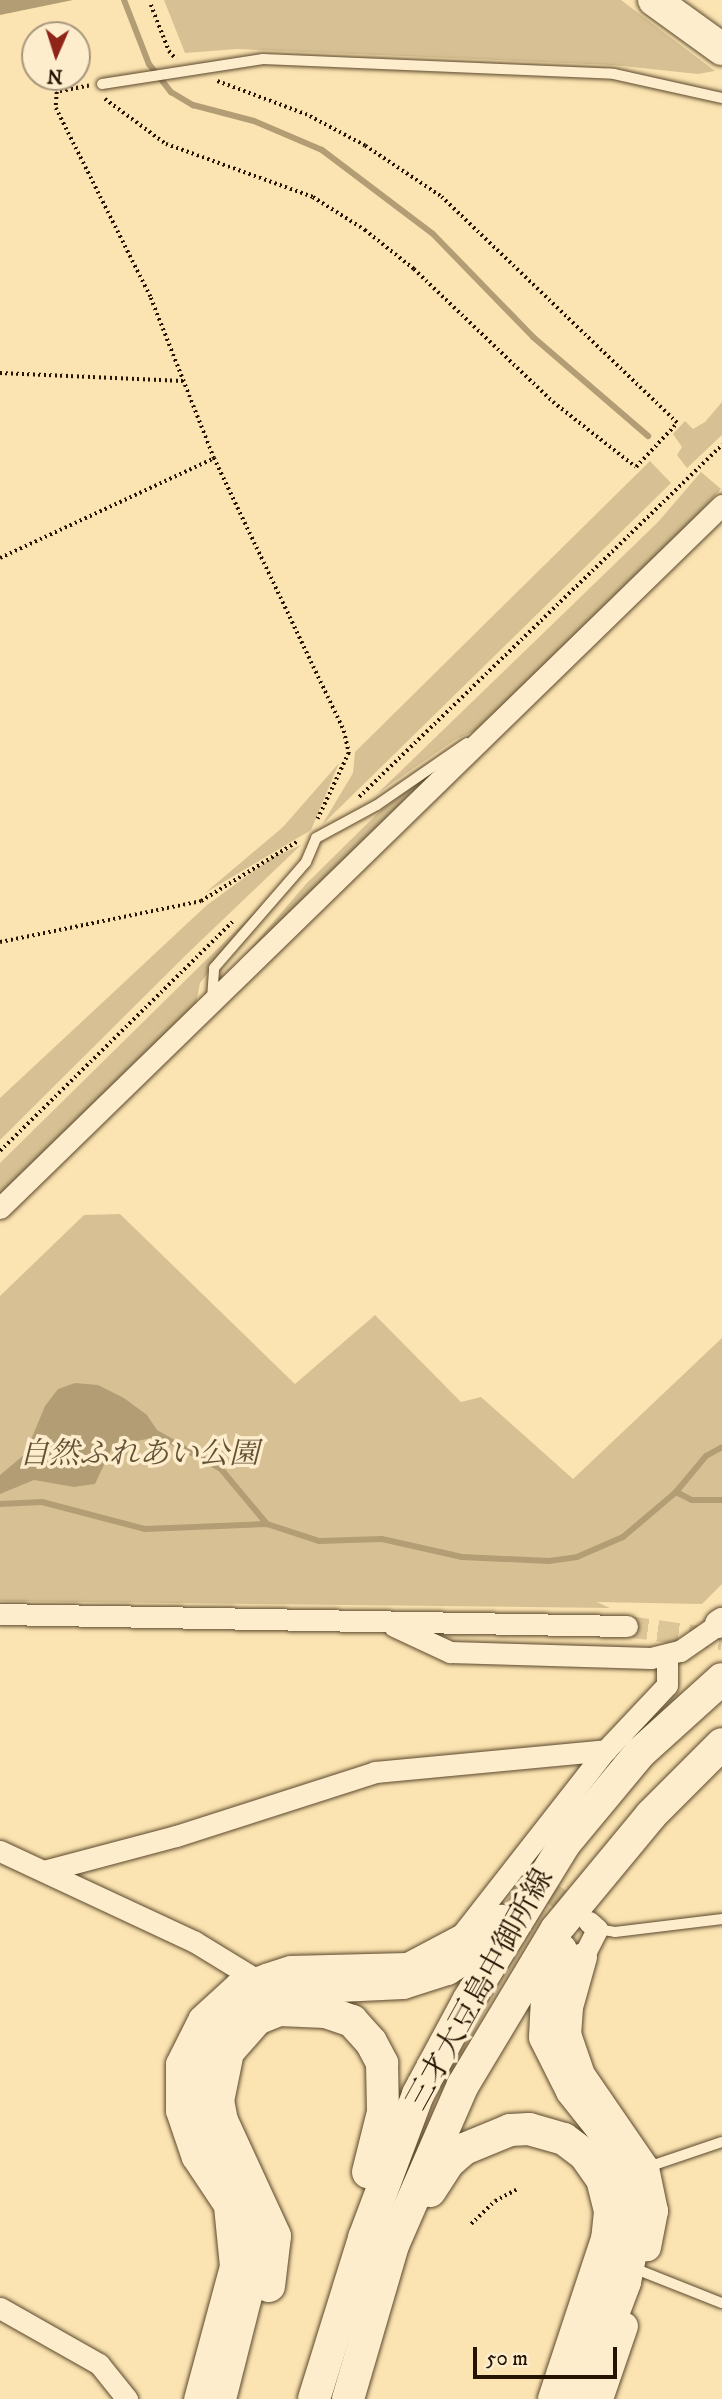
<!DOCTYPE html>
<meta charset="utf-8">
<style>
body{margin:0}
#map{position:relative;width:722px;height:2399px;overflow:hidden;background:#fce4b2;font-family:"IM FELL DW Pica","Noto Serif JP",serif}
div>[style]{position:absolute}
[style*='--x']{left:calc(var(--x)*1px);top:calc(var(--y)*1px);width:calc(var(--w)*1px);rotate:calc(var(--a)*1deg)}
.green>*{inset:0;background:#d7c194}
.water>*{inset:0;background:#b39d75}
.stream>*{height:6px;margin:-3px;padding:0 3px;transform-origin:3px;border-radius:3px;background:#b39d75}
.minor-tunnel>*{height:21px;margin-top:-10.5px;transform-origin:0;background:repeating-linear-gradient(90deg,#dcc597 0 21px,transparent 0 31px)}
.path>*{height:3.5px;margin-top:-1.75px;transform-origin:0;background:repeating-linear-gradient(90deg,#251400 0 2px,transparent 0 5.5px)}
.roads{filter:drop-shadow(0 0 2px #5b482c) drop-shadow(0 0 2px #5b482c)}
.service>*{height:10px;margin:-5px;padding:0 5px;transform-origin:5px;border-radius:5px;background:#fdedcd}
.minor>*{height:21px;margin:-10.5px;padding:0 10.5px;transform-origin:10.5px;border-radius:10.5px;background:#fdedcd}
.tertiary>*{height:28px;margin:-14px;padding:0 14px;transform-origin:14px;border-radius:14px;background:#fdedcd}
.secondary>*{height:32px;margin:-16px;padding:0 16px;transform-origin:16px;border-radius:16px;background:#fdedcd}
span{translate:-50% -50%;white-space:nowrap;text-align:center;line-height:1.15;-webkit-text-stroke:7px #fdedcd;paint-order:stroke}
.park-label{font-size:30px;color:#635134;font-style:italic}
.street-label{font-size:30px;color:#251400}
.north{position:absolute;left:21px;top:21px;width:70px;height:70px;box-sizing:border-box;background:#fdedcd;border:2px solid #a7967b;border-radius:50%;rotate:183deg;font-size:19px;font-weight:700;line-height:28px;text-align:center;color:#251400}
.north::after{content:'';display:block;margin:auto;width:24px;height:32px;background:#8f2418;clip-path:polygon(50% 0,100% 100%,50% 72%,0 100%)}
.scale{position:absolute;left:473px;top:2347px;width:144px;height:32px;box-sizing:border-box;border:4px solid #251400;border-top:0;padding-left:9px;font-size:21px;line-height:24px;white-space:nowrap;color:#251400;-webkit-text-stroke:5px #fdedcd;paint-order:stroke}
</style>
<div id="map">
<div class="green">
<i style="clip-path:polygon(164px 0,621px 0,715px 71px,698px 74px,613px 65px,237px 49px,185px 53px)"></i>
<i style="clip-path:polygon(722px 402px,722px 435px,687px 468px,677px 455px,682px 447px,673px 434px,685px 421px,693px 429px,705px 422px)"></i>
<i style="clip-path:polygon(650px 461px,671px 483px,322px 825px,353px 773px,355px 752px)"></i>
<i style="clip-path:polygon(701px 472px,721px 489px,642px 574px,475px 731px,456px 739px,378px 793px,658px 522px)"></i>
<i style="clip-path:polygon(339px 763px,311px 830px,205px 893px,283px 827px)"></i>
<i style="clip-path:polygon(436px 770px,233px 969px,306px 884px,381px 810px)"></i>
<i style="clip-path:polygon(301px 845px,187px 954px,0 1140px,0 1098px,207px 905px,273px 857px)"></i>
<i style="clip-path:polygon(268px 899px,200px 983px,196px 1003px,0 1198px,0 1163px)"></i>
<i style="clip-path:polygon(120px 1214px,295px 1384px,375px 1315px,461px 1402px,481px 1397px,573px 1479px,722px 1338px,722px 1584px,702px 1604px,597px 1602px,610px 1608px,0 1601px,0 1296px,84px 1215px)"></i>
</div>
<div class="water">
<i style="clip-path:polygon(0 0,73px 0,0 15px)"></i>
<i style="clip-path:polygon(75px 1383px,98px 1385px,124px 1398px,147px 1415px,161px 1436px,113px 1446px,95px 1484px,74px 1487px,34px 1480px,0 1494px,0 1475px,25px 1454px,45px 1406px,58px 1389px)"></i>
</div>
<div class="stream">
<i style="--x:124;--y:0;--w:69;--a:68.7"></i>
<i style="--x:149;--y:64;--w:36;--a:52"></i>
<i style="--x:171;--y:92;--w:26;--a:31"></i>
<i style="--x:193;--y:105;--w:63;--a:14.7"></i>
<i style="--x:254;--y:121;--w:74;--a:23.1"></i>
<i style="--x:322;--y:150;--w:139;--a:37.1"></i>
<i style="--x:433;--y:234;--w:144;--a:45.8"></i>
<i style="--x:533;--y:337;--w:152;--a:40.7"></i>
<i style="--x:154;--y:1432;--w:77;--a:28.9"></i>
<i style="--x:221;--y:1469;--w:72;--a:50.1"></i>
<i style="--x:676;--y:1492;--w:47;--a:-50.2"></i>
<i style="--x:706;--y:1456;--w:18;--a:-29"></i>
<i style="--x:0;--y:1504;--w:42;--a:-2.7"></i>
<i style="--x:42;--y:1502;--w:106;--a:14.7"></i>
<i style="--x:145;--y:1529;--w:122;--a:-2.3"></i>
<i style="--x:267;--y:1524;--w:55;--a:18.1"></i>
<i style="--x:319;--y:1541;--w:63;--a:-1.8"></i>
<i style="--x:382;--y:1539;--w:82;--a:12.7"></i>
<i style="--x:462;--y:1557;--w:87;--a:2.6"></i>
<i style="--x:549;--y:1561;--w:28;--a:-8"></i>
<i style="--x:577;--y:1557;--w:50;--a:-23.5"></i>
<i style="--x:623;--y:1537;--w:70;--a:-40.3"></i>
<i style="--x:676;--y:1492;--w:18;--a:27"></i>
<i style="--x:692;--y:1500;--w:30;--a:0"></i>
</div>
<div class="minor-tunnel">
<i style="--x:627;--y:1626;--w:96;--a:7.8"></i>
<i style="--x:524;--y:1871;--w:75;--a:37.9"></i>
</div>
<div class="path">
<i style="--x:151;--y:5;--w:49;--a:68.6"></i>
<i style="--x:169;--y:51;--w:11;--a:49"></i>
<i style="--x:89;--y:86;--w:33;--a:169"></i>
<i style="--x:57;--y:92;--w:16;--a:94"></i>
<i style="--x:56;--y:108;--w:212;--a:63.4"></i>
<i style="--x:151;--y:298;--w:172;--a:68.5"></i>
<i style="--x:214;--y:458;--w:302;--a:64.5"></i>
<i style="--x:344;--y:731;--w:23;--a:77"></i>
<i style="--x:349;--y:753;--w:73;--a:115.2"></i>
<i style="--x:105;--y:99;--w:76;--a:36.4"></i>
<i style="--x:166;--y:144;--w:156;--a:19.8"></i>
<i style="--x:313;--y:197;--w:62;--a:32.4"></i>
<i style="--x:365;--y:230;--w:63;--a:38.5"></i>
<i style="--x:414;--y:269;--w:192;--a:43.7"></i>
<i style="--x:553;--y:402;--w:105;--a:38.1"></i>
<i style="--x:636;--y:467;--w:60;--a:-47"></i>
<i style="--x:677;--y:423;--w:328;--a:-136.2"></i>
<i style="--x:440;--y:196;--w:90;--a:-146.3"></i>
<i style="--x:365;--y:146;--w:66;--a:-151.9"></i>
<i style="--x:307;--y:115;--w:97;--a:-159.5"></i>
<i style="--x:0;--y:373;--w:183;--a:2.5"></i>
<i style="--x:0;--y:558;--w:236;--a:-25"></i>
<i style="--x:359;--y:797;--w:506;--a:-44.12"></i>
<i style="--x:0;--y:942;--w:205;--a:-11.5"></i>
<i style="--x:201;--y:901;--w:114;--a:-31.7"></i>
<i style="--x:0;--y:1151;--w:329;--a:-44.6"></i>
<i style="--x:471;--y:2224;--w:33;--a:-44"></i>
<i style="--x:495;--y:2201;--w:24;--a:-28"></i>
</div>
<div class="roads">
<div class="service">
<i style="--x:102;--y:84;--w:163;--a:-8.8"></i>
<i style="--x:263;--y:59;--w:351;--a:2.4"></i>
<i style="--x:614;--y:74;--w:111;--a:12.5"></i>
<i style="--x:212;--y:999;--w:31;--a:-86"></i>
<i style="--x:214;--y:968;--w:140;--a:-49"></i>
<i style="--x:306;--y:862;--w:26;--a:-67"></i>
<i style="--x:316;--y:838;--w:69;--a:-28.4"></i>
<i style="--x:377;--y:805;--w:109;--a:-34.6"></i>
<i style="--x:597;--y:1929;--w:18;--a:9"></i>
<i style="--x:615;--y:1932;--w:108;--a:-6.9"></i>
<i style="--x:645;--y:2168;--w:81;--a:-18.7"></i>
<i style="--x:641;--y:2271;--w:87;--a:21.6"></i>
</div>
<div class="minor">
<i style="--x:0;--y:1208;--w:1008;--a:-44.24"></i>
<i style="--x:0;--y:1614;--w:627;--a:1.1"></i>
<i style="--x:394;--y:1626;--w:62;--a:24.9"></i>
<i style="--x:450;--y:1652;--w:201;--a:1.7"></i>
<i style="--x:651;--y:1658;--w:30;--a:-14"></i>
<i style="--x:680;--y:1651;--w:47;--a:-34.7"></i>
<i style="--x:0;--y:1851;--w:215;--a:25"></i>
<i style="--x:195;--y:1942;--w:69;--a:31.4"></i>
<i style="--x:44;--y:1871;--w:137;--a:-14.9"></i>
<i style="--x:176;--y:1836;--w:209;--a:-17.8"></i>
<i style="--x:375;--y:1772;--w:232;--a:-5.4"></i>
<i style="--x:583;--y:1957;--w:31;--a:-63"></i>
<i style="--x:597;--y:1929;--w:11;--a:-139"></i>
<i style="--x:0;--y:2308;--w:114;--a:29.5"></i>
<i style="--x:99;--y:2364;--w:45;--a:51.3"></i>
<i style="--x:194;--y:2399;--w:138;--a:-74.9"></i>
<i style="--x:230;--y:2266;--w:60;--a:-95.7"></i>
<i style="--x:224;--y:2206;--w:58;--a:-123.7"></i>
<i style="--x:192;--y:2158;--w:50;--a:-108.8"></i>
<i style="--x:176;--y:2111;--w:48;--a:-90"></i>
<i style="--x:176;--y:2063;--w:51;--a:-63.4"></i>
<i style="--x:199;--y:2017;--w:49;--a:-42.5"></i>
<i style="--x:235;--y:1984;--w:32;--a:-18"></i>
<i style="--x:265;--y:1974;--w:26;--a:-18"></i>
<i style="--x:290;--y:1966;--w:117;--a:-1.5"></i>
<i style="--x:407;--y:1963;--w:62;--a:-27.8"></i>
<i style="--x:462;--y:1934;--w:234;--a:-52"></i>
<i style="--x:606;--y:1750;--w:89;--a:-46.8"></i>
<i style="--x:667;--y:1685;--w:30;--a:-90"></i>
</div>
<div class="tertiary">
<i style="--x:719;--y:1624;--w:4;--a:-34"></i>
<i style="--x:583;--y:1957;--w:52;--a:105.6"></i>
<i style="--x:569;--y:2007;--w:27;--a:94"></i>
<i style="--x:567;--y:2034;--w:43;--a:71.1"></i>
<i style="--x:581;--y:2075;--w:113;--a:55.5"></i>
<i style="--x:645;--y:2168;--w:44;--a:78.2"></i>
<i style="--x:654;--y:2211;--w:37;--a:101"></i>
<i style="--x:599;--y:2399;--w:77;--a:-71.1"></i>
</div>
<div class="secondary">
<i style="--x:654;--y:0;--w:84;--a:35.8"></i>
<i style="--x:561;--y:1950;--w:31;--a:115"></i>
<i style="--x:548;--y:1978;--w:59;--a:92.9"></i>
<i style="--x:545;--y:2037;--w:60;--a:63.4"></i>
<i style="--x:572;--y:2091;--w:75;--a:51.5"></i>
<i style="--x:619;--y:2150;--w:66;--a:72.4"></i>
<i style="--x:639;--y:2213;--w:70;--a:101.5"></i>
<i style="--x:625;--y:2282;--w:125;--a:110.6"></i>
<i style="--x:430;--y:2191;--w:33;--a:-57"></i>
<i style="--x:448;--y:2163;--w:21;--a:-41"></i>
<i style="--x:464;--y:2149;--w:50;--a:-22.4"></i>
<i style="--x:510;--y:2130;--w:19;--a:-3"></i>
<i style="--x:529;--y:2129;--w:36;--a:16"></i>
<i style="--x:564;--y:2139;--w:26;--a:37"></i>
<i style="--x:585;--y:2155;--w:29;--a:55"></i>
<i style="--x:602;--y:2179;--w:34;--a:76"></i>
<i style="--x:610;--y:2212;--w:27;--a:96"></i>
<i style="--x:607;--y:2239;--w:169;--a:108.3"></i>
<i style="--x:269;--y:2286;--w:50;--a:-83.2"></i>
<i style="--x:275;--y:2236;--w:127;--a:-114.7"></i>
<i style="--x:222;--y:2121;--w:20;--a:-101"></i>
<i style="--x:218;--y:2101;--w:50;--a:-78.5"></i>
<i style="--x:228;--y:2052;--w:44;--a:-48.7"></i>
<i style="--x:257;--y:2019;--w:24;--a:-22"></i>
<i style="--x:279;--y:2010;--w:47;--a:2.4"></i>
<i style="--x:326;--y:2012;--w:28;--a:19"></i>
<i style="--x:352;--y:2021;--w:28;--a:48"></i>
<i style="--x:371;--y:2042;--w:24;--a:62"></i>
<i style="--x:382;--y:2063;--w:49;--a:88.8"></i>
<i style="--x:383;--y:2112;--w:62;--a:104"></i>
<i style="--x:220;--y:2399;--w:134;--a:-75.8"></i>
<i style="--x:253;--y:2269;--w:24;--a:-90"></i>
<i style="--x:253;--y:2245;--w:33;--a:-106"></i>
<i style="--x:244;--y:2213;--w:102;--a:-115.1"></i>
<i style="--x:201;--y:2121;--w:54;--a:-94.2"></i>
<i style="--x:197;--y:2067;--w:32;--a:-66"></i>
<i style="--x:210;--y:2038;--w:52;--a:-45"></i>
<i style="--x:247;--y:2001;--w:31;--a:-22"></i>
<i style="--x:276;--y:1989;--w:127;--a:-2.7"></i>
<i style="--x:403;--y:1983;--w:46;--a:-17.7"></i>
<i style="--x:447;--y:1969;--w:31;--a:-33"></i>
<i style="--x:473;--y:1952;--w:42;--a:-47.9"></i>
<i style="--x:314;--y:2399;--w:169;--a:-72.7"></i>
<i style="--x:364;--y:2238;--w:154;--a:-69.4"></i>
<i style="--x:418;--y:2094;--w:106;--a:-61.7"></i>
<i style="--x:468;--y:2001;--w:187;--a:-58.4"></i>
<i style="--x:566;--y:1842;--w:116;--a:-50.3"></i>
<i style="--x:640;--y:1753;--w:110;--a:-42.1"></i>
<i style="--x:348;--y:2399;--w:160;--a:-73.7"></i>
<i style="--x:393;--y:2245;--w:175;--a:-66.4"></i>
<i style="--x:463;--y:2085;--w:181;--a:-59"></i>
<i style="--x:556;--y:1930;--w:149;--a:-50.4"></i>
<i style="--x:651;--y:1815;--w:100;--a:-45"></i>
</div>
</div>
<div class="park-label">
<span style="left:139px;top:1455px">自然ふれあい公園</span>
</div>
<div class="street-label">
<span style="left:481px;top:1990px;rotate:-61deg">三才大豆島中御所線</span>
</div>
<div class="north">N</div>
<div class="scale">50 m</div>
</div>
